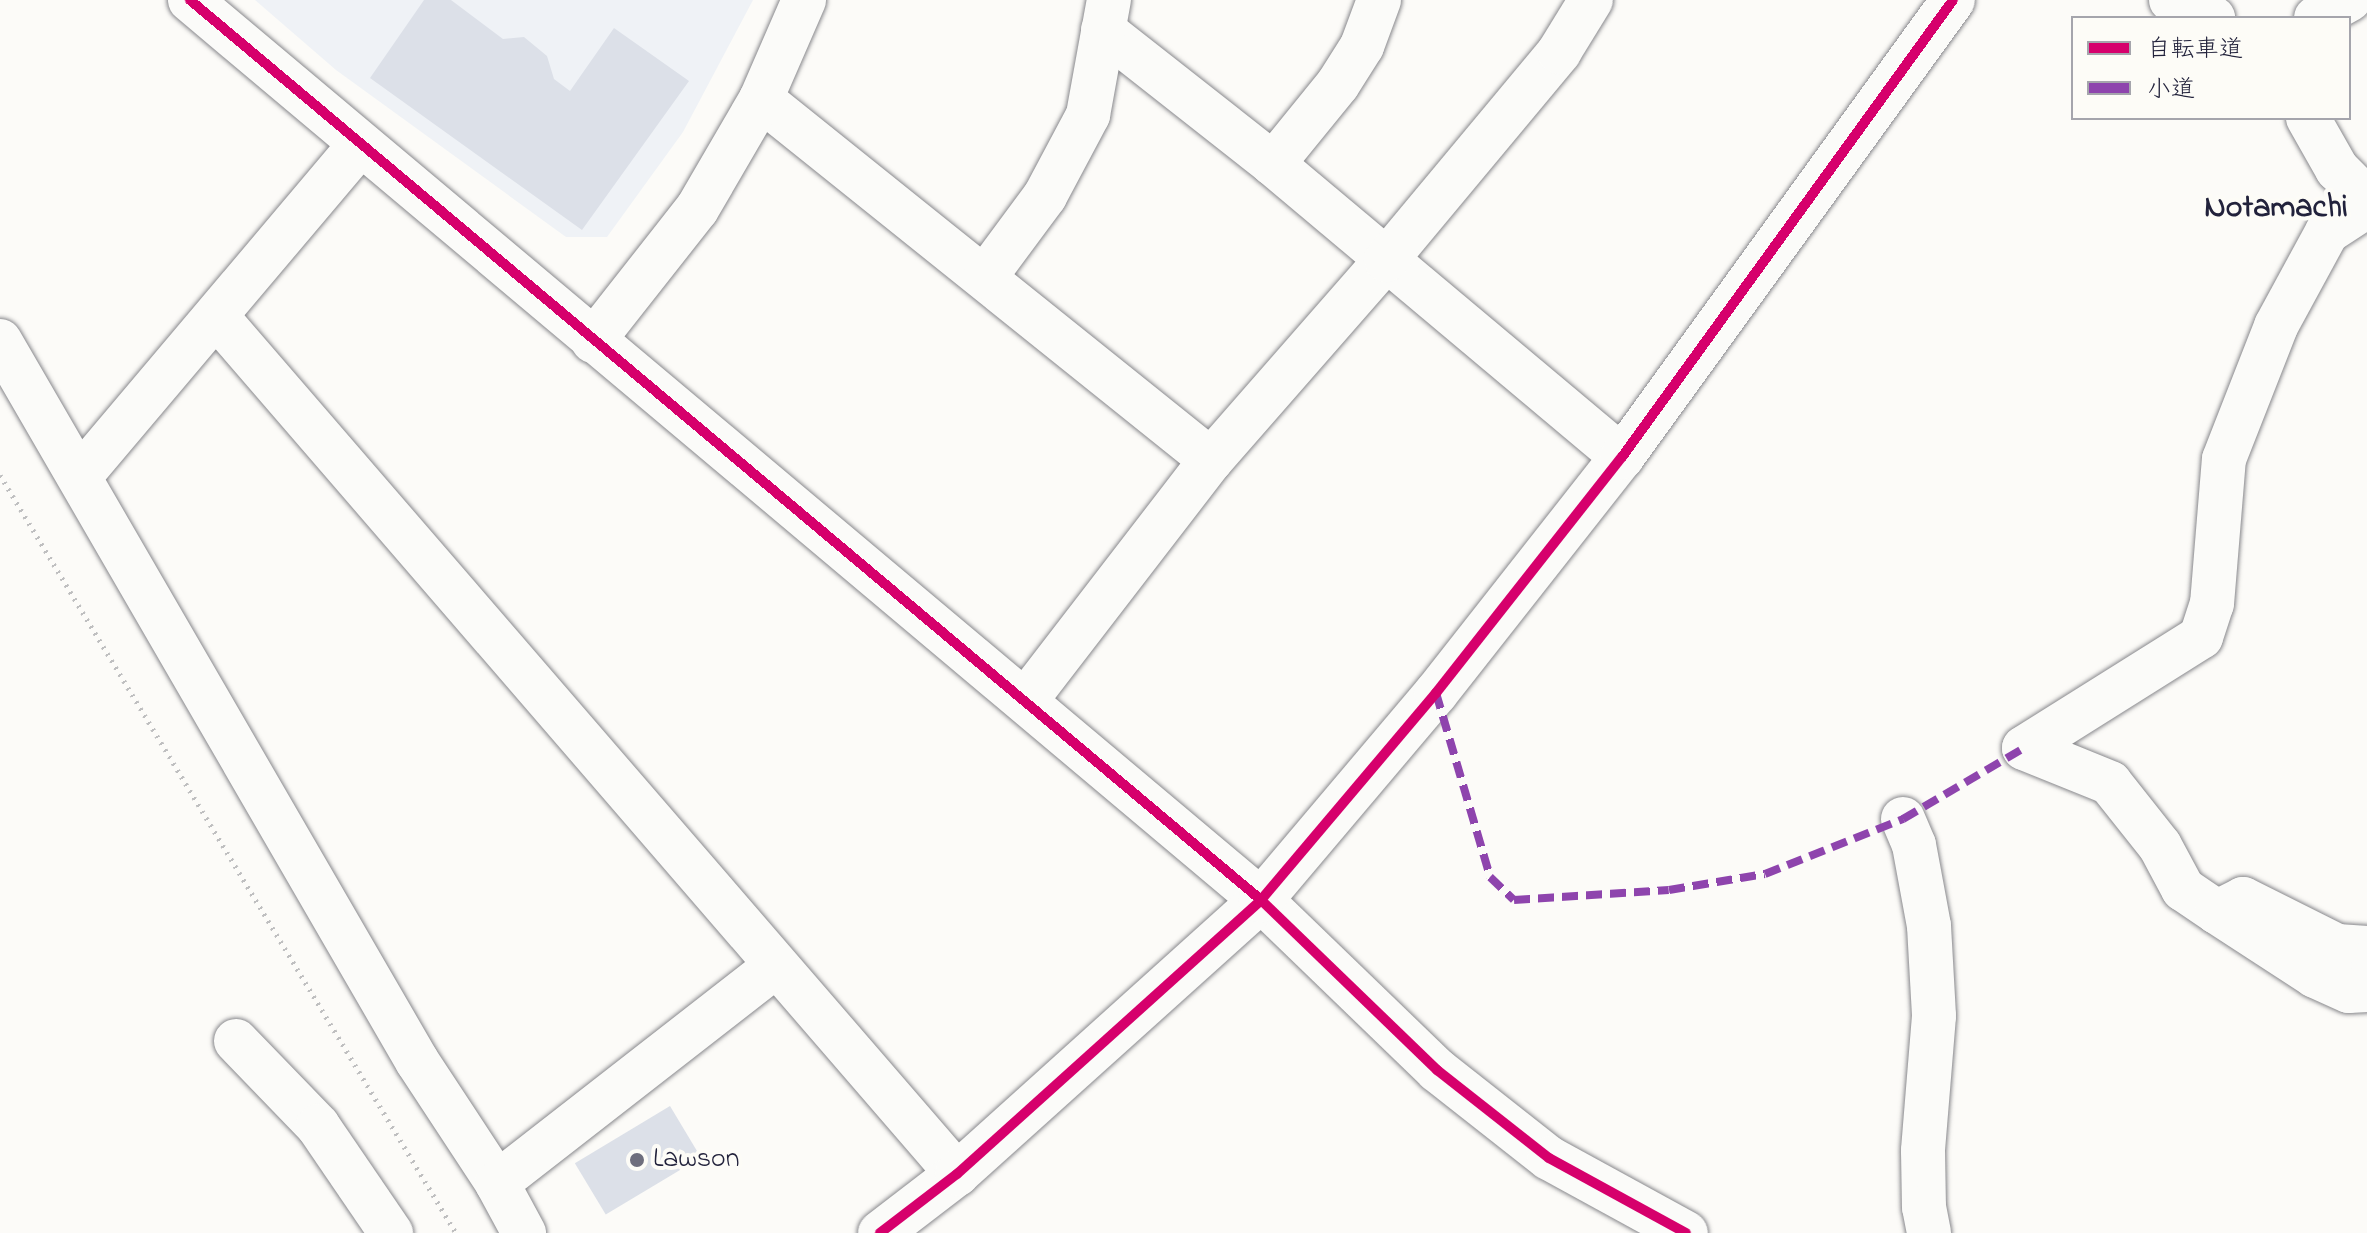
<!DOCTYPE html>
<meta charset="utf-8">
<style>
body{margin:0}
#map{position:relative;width:2367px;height:1233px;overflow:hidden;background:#fcfbf8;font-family:"Indie Flower","Klee One",sans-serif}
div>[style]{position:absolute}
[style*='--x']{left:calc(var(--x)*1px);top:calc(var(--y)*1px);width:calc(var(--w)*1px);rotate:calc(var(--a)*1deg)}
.built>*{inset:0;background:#eff2f6}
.building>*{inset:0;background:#dce0e8;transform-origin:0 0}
.path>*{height:5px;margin-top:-2.5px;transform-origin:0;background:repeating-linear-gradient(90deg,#bfbfc0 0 2px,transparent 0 8px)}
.roads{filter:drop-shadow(0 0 2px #88888c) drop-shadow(0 0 2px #88888c)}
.minor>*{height:44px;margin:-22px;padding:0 22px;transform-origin:22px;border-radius:22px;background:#fbfbf9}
.quiet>*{height:8px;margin-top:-4px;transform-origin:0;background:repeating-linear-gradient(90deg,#8e44ad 0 16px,transparent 0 24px)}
.cycleway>*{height:10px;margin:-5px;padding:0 5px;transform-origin:5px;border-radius:5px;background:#d6006c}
.dots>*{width:22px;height:22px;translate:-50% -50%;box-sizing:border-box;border:4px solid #fdfcf7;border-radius:50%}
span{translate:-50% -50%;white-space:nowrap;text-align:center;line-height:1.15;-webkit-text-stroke:8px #fdfcf7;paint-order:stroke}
.poi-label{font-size:28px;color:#22223b}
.left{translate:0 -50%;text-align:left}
.quarter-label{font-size:32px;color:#22223b;font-weight:700}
.legend{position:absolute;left:2071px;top:16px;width:280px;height:104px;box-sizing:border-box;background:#fdfcf7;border:2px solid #a5a5ac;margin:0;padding:10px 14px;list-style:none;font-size:24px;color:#22223b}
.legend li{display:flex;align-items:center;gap:16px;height:40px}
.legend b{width:40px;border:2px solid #a5a5ac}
</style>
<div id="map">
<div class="built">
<i style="clip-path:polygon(255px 0,753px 0,683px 132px,607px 237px,566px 237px,336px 70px)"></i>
</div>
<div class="building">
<i style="clip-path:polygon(424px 0,451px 0,503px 39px,524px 37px,547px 56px,554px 79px,570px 91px,614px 28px,689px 81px,582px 230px,370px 78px)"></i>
<i style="left:670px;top:1106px;width:60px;height:111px;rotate:59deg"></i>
</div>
<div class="path">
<i style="--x:0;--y:475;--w:885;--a:58.97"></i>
</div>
<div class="roads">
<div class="minor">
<i style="--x:190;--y:0;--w:1399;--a:40.04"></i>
<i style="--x:1261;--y:900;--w:245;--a:44"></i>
<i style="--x:1437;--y:1070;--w:142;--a:38.2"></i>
<i style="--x:1549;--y:1158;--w:156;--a:28.7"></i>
<i style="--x:2171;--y:0;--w:46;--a:23.2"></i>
<i style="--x:2316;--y:18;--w:38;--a:-29"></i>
<i style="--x:1103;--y:30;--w:216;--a:38.2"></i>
<i style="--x:1273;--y:164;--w:456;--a:40"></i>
<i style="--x:761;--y:99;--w:577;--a:38.74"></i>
<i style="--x:2308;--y:118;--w:59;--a:60.4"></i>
<i style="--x:2337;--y:169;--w:42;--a:45"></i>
<i style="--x:1273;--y:164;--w:103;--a:-50.9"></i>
<i style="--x:1338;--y:84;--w:45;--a:-57.7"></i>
<i style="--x:1362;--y:46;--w:49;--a:-69.7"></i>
<i style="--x:985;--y:277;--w:101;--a:-53.5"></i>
<i style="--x:1045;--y:196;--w:92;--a:-62"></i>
<i style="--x:1088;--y:115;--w:117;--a:-79.7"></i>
<i style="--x:216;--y:316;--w:1134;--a:49.18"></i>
<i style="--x:0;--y:341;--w:832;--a:59.92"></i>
<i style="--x:417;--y:1061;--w:146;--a:56.7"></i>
<i style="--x:497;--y:1183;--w:57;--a:61.6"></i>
<i style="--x:593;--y:341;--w:168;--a:-51.8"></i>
<i style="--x:697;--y:209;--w:127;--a:-59.8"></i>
<i style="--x:761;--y:99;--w:108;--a:-66.5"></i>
<i style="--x:80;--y:476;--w:432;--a:-49.8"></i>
<i style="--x:1026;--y:700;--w:303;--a:-52.4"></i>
<i style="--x:1211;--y:460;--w:266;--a:-48.8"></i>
<i style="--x:1386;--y:260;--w:271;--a:-50.2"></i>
<i style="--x:1559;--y:52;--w:61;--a:-58.4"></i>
<i style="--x:2024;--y:748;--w:209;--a:-32.1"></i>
<i style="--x:2201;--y:637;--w:35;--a:-72"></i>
<i style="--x:2212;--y:604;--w:145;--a:-85.3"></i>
<i style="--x:2224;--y:459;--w:143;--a:-68.6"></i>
<i style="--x:2276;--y:326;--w:107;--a:-61.5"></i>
<i style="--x:2327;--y:232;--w:48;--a:-33"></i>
<i style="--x:2024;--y:748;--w:93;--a:22.1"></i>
<i style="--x:2110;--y:783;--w:80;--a:51.6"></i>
<i style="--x:2160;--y:846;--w:49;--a:61.9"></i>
<i style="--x:2183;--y:889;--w:41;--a:34.1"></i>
<i style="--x:1903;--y:819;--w:28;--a:67"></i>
<i style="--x:1914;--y:845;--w:82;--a:79.5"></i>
<i style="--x:1929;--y:926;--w:90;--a:86.8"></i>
<i style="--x:1934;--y:1016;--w:135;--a:94.7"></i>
<i style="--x:1923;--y:1151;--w:56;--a:89"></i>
<i style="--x:1924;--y:1207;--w:26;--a:79"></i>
<i style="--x:2367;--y:948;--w:30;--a:-176"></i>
<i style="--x:2337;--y:946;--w:105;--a:-153.4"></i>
<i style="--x:2243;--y:899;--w:29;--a:153"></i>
<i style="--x:2217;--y:912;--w:117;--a:33.1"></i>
<i style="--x:2315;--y:976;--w:37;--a:24"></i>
<i style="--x:2349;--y:991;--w:18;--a:-3"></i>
<i style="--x:236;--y:1041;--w:118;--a:46"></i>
<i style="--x:318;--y:1126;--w:130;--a:55.7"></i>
<i style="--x:497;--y:1183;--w:353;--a:-37.9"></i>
<i style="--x:880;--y:1233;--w:97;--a:-37.5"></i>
<i style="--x:957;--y:1174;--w:409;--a:-42"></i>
<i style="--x:1261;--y:900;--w:271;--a:-49.8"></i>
<i style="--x:1436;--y:693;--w:300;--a:-51.8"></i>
<i style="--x:1622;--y:457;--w:564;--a:-54.08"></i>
</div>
</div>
<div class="quiet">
<i style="--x:1436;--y:693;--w:192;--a:73.6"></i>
<i style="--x:1490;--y:877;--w:33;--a:44"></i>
<i style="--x:1514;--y:900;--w:155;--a:-3.7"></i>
<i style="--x:1669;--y:890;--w:97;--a:-9.5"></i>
<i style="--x:1765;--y:874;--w:149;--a:-21.7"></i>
<i style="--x:1903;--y:819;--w:140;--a:-30.4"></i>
</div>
<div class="cycleway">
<i style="--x:190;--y:0;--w:1399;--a:40.04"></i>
<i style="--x:1261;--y:900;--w:245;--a:44"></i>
<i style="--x:1437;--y:1070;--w:142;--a:38.2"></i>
<i style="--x:1549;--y:1158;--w:156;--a:28.7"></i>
<i style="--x:880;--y:1233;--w:97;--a:-37.5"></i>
<i style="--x:957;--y:1174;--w:409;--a:-42"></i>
<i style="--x:1261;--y:900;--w:271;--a:-49.8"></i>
<i style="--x:1436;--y:693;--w:300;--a:-51.8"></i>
<i style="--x:1622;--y:457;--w:564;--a:-54.08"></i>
</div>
<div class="dots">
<i style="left:637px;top:1160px;background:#6e6e7d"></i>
</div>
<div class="poi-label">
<span class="left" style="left:653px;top:1160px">Lawson</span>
</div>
<div class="quarter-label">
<span style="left:2276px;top:209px">Notamachi</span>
</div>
<ul class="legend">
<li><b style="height:10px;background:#d6006c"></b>自転車道</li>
<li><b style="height:10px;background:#8e44ad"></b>小道</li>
</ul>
</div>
